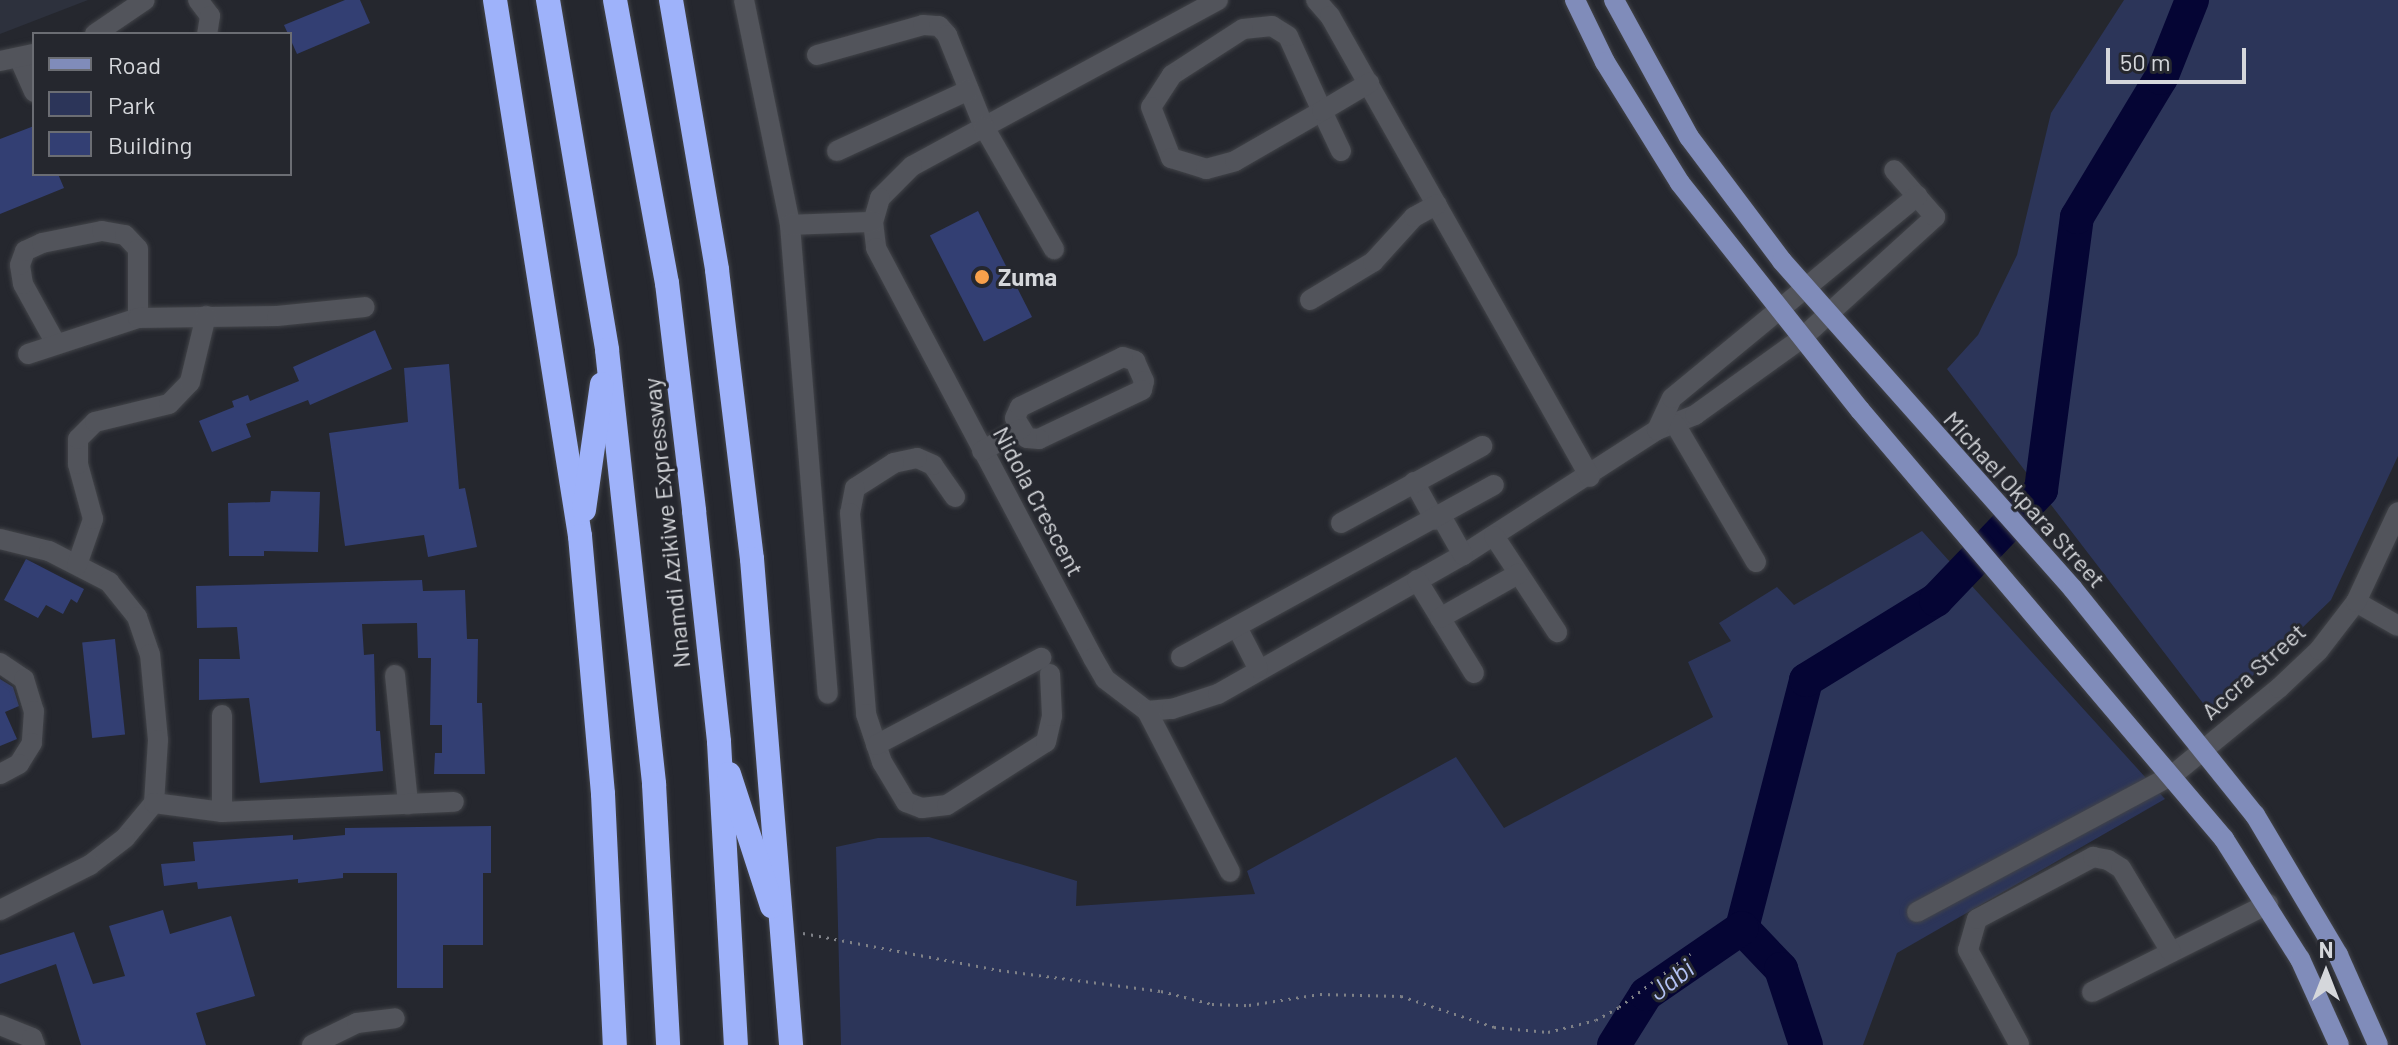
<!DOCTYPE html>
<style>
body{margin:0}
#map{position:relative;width:2398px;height:1045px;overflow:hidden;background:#25272e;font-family:Barlow,sans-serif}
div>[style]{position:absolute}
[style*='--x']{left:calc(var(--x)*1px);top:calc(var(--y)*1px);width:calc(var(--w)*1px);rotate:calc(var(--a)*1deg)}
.built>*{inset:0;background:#2d313d}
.green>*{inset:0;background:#2c3559}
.river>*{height:34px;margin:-17px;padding:0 17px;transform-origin:17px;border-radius:17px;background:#050534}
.building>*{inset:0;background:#333f73;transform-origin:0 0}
.path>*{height:3px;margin-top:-1.5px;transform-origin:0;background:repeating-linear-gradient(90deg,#7f8187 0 2px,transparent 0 8px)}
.roads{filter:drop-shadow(0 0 2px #424449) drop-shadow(0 0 2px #424449)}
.minor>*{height:20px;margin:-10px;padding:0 10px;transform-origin:10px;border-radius:10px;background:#52545b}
.major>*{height:20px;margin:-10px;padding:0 10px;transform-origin:10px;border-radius:10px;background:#808cba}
.highway>*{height:24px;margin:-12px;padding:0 12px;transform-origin:12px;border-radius:12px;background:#9eb2fa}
.dots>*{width:22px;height:22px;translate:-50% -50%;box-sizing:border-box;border:4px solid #25272e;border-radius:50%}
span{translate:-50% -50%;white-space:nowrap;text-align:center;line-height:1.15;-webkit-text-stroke:6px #25272e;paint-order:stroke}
.poi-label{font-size:24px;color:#d5d7db;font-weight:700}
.left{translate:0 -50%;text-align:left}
.street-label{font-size:24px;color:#d5d7db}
.water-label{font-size:26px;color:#b3c2f4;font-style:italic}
.legend{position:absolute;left:32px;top:32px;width:260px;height:144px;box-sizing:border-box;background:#25272e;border:2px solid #6b6d73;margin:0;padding:10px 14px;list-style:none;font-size:24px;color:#d5d7db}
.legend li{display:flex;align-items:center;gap:16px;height:40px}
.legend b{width:40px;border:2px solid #6b6d73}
.north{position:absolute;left:2286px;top:933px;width:80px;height:80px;-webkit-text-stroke:6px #25272e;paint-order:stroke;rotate:0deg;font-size:22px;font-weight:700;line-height:32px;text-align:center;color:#d5d7db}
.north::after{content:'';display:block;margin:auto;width:28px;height:36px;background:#d5d7db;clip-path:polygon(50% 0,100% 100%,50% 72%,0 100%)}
.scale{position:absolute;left:2106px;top:48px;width:140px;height:36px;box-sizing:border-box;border:4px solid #d5d7db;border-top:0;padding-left:10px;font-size:24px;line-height:28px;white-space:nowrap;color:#d5d7db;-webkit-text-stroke:6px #25272e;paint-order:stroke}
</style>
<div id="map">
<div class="built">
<i style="clip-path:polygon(0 0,88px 0,0 34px)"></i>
</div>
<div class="green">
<i style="clip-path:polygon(2124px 0,2398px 0,2398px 456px,2331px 600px,2212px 715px,1947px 369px,1978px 335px,2017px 255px,2051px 113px)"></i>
<i style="clip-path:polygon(1922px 531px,2165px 799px,1897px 953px,1863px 1045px,841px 1045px,836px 847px,878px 838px,929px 837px,1077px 881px,1076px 906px,1255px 894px,1247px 871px,1456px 757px,1504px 828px,1713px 717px,1688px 662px,1731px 641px,1719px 623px,1777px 587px,1794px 605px)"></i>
</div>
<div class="river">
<i style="--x:1742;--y:928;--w:256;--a:-75.5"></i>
<i style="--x:1806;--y:680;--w:153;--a:-31.6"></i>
<i style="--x:1936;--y:600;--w:152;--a:-46.3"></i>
<i style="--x:2041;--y:490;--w:275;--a:-82.5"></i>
<i style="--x:2077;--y:217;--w:162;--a:-58.9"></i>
<i style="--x:2161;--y:78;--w:84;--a:-68.3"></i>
<i style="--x:1742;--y:928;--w:57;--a:46.4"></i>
<i style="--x:1781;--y:969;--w:80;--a:71.8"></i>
<i style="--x:1614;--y:1045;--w:60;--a:-57.9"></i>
<i style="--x:1646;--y:994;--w:116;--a:-34.5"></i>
</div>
<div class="building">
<i style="clip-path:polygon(345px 0,360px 0,370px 23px,297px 54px,284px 25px)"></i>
<i style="clip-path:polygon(34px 126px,34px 174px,58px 174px,64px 188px,0 214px,0 139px)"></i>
<i style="left:978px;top:211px;width:119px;height:54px;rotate:63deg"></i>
<i style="clip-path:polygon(375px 330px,392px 369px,310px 405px,308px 400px,246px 424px,251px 437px,212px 452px,199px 421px,234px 407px,232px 401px,248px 395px,250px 401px,299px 381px,293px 367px)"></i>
<i style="clip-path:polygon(449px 364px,459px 489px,465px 488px,477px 547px,428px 557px,424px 535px,345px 546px,329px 433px,408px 422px,404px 368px)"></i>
<i style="clip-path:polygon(271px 491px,320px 492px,318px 552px,264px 551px,264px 556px,229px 556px,228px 503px,270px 502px)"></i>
<i style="clip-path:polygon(26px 559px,84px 589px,77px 603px,71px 599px,63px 614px,46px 605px,38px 618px,4px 600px)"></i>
<i style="clip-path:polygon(422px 580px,423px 591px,465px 590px,467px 639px,478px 639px,477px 703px,482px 703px,485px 774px,434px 774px,435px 753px,442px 753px,442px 725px,430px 725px,431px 658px,418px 658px,417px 623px,362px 624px,364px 655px,374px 654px,376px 731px,380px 731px,383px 771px,260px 783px,249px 698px,199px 700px,199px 659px,240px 659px,237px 627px,197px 628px,196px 586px)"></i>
<i style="left:115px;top:639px;width:96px;height:33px;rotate:84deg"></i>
<i style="clip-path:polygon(0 679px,13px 687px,19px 706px,5px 712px,17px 739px,0 746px)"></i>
<i style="clip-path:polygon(491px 826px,491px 873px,483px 873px,483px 945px,443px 945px,443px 988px,397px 988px,397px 873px,343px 873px,343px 878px,298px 883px,298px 879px,198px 889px,197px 882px,164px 886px,161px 864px,195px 861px,193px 842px,293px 835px,293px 840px,345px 835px,345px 828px)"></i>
<i style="clip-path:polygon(163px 910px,170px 934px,231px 916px,255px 996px,196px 1013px,206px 1045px,81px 1045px,56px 964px,0 984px,0 955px,74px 932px,93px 984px,125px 976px,109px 926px)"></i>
</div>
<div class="path">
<i style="--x:803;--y:933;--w:199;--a:10.7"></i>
<i style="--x:999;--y:970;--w:163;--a:7.4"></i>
<i style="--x:1161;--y:991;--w:53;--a:14.3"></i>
<i style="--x:1212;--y:1004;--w:37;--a:2"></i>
<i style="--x:1249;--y:1005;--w:72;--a:-8.8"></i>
<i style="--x:1320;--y:994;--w:81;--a:1.4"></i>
<i style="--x:1401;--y:996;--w:98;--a:18.4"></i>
<i style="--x:1494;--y:1027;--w:54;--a:5.3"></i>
<i style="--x:1548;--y:1032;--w:49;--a:-14"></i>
<i style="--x:1596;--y:1020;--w:26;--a:-29"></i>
<i style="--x:1619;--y:1007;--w:89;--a:-36.7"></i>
</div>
<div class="roads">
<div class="minor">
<i style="--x:198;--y:0;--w:20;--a:53"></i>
<i style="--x:210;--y:16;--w:18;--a:99"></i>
<i style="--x:744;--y:0;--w:230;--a:78.4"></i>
<i style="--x:790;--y:225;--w:470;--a:85.4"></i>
<i style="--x:1218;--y:0;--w:348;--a:151.5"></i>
<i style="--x:912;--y:166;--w:45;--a:135"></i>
<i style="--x:880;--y:198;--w:25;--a:106"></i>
<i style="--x:873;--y:222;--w:26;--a:83"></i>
<i style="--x:876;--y:248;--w:464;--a:62.1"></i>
<i style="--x:1093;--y:658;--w:24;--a:60"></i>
<i style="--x:1105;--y:679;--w:53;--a:37.3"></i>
<i style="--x:1147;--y:711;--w:25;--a:-5"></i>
<i style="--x:1172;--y:709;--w:48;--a:-18.1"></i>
<i style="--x:1218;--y:694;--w:282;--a:-29.6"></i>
<i style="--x:1463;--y:555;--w:231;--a:-32.8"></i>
<i style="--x:1657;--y:430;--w:41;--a:-21.5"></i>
<i style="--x:1695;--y:415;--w:132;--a:-35.7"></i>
<i style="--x:1802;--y:338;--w:180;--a:-42.3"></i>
<i style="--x:1935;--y:217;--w:62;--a:-131.1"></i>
<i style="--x:1316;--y:0;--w:21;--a:49"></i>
<i style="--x:1330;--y:16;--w:529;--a:60.58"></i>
<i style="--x:95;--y:34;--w:60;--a:-34.2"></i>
<i style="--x:817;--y:55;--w:110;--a:-15.8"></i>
<i style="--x:923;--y:25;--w:16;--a:4"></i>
<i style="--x:939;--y:26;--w:12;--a:48"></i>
<i style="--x:947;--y:35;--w:99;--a:68.1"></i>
<i style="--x:984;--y:127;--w:141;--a:60.2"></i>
<i style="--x:19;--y:58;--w:37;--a:66"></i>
<i style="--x:0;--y:61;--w:35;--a:-12"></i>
<i style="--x:837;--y:151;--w:145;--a:-24.8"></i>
<i style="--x:1341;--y:151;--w:44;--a:-115.4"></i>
<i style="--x:1322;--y:111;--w:82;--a:-114.4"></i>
<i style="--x:1288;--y:36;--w:19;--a:-148"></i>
<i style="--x:1272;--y:26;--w:29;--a:174"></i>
<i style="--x:1243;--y:29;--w:85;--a:147.1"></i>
<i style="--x:1172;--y:75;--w:38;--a:123"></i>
<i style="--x:1151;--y:107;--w:55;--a:68.6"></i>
<i style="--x:1171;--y:158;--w:37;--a:17"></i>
<i style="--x:1206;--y:169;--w:30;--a:-15"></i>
<i style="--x:1235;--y:161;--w:100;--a:-29.9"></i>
<i style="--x:1322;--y:111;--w:55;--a:-30.8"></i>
<i style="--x:790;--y:225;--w:83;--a:-2.1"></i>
<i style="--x:1310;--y:300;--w:74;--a:-31.1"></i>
<i style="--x:1373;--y:262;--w:61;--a:-47.7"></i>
<i style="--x:1414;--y:217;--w:26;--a:-29"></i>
<i style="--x:55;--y:342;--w:66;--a:-118.9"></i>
<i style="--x:23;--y:284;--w:19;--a:-99"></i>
<i style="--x:20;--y:265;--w:15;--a:-70"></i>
<i style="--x:25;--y:251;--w:19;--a:-25"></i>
<i style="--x:42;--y:243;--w:61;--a:-11.3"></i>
<i style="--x:102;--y:231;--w:23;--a:10"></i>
<i style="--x:125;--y:235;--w:19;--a:47"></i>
<i style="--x:138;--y:249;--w:69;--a:90"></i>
<i style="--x:28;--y:354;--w:116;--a:-18.1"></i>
<i style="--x:138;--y:318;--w:139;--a:-0.8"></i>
<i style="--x:277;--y:316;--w:88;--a:-5.8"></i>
<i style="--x:1123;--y:357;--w:13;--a:18"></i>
<i style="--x:1135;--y:361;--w:22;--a:66"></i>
<i style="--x:1144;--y:381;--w:9;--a:103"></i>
<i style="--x:1142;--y:390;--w:114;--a:154.6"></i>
<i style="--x:1039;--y:439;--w:12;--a:-175"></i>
<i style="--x:1027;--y:438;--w:23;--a:-121"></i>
<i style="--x:1015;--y:418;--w:12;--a:-66"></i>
<i style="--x:1020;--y:407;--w:114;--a:-25.9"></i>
<i style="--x:1675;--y:424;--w:160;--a:59.6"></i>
<i style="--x:1657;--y:430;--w:35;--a:-65"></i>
<i style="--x:1672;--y:398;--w:318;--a:-39.5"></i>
<i style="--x:982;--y:451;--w:45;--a:-29.4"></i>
<i style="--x:1414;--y:482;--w:43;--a:61.1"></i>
<i style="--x:955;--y:497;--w:39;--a:-125"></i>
<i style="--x:933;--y:465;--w:17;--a:-156"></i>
<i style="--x:917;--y:458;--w:24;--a:168"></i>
<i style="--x:894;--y:463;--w:46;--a:147.3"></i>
<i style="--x:855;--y:488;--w:25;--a:101"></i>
<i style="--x:850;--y:513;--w:202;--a:85.4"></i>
<i style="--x:866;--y:714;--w:51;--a:71.6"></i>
<i style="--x:882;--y:762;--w:47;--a:59"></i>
<i style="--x:906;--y:802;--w:17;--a:21"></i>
<i style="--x:922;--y:808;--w:25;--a:-7"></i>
<i style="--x:947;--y:805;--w:117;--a:-32.5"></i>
<i style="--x:1046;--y:742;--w:27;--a:-77"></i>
<i style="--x:1052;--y:716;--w:42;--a:-92.7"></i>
<i style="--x:1441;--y:516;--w:45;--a:60.6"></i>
<i style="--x:1341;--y:523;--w:161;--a:-28.6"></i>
<i style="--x:1494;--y:536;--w:115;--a:56.7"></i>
<i style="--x:0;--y:539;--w:50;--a:13.8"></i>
<i style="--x:49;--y:551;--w:68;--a:27.3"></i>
<i style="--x:109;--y:582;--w:45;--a:51.3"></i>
<i style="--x:137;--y:617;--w:39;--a:71"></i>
<i style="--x:150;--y:654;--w:86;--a:84.7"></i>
<i style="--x:158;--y:740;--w:63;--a:93.6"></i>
<i style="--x:154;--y:803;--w:45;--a:129.6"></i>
<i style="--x:125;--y:838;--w:44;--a:142.4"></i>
<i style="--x:90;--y:865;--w:101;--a:153.4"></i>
<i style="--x:77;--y:565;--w:49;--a:-70.8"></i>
<i style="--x:93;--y:519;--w:57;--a:-105.3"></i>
<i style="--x:78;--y:464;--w:25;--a:-90"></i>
<i style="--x:78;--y:439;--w:24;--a:-45"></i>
<i style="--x:95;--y:422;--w:76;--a:-13.7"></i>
<i style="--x:169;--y:404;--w:30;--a:-46"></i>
<i style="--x:190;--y:382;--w:68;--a:-76.4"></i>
<i style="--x:1417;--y:580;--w:109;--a:58.5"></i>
<i style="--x:2356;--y:602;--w:48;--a:29.7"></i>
<i style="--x:1440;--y:618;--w:90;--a:-29.4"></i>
<i style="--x:1238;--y:629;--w:44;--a:62.9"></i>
<i style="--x:1181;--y:657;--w:357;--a:-28.8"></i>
<i style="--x:0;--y:663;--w:29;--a:34"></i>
<i style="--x:24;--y:679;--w:34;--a:73"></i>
<i style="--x:34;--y:711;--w:32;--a:94"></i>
<i style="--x:32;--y:743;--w:25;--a:122"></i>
<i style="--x:19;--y:764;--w:21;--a:152"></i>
<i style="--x:395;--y:675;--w:130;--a:84.2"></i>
<i style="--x:1147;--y:711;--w:181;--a:62.7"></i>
<i style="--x:876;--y:745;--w:187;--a:-27.8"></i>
<i style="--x:154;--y:803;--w:69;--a:7.5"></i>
<i style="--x:222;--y:812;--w:232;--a:-2.5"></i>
<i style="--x:222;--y:812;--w:97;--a:-90"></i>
<i style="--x:1917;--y:912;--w:292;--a:-28.2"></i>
<i style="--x:2174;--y:774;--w:136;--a:-39.3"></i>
<i style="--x:2279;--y:688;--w:55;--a:-43.5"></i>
<i style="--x:2319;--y:650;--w:61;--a:-52.4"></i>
<i style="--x:2356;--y:602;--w:99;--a:-65"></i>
<i style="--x:2092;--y:992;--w:197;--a:-26.6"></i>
<i style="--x:0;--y:1025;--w:35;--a:22"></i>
<i style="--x:32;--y:1038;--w:8;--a:67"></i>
<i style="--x:2019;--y:1044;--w:107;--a:-118.5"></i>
<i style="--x:1968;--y:950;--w:32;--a:-74"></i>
<i style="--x:1977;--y:919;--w:132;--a:-28.1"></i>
<i style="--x:2093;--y:857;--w:15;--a:11"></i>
<i style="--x:2108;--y:860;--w:15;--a:32"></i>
<i style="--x:2121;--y:868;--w:98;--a:59.2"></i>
<i style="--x:312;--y:1045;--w:50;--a:-26.1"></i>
<i style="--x:357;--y:1023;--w:38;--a:-7"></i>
</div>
<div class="major">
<i style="--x:1575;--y:0;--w:69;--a:64.2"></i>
<i style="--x:1605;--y:62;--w:142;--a:58.2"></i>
<i style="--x:1680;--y:183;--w:290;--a:51.6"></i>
<i style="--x:1860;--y:410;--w:563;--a:49.69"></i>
<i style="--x:2224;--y:839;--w:142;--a:57.7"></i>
<i style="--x:2300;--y:959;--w:94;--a:65.6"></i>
<i style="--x:1614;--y:0;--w:156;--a:61.3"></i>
<i style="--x:1689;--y:137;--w:155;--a:53.1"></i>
<i style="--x:1782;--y:261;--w:438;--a:48.4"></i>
<i style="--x:2073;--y:589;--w:290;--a:51.2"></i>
<i style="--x:2255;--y:815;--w:163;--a:59.3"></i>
<i style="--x:2338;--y:955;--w:98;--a:66"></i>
</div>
<div class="highway">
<i style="--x:495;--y:0;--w:543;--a:80.99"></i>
<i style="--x:580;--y:536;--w:259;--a:84.9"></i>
<i style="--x:603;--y:794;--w:251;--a:87.3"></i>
<i style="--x:548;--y:0;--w:355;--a:80.4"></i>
<i style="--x:607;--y:350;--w:437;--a:83.8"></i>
<i style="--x:654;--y:784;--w:261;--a:86.9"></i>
<i style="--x:615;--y:0;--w:288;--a:79.6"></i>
<i style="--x:667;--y:283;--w:230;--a:83.2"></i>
<i style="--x:694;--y:511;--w:232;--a:83.8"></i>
<i style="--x:719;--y:742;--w:303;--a:86.8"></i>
<i style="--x:671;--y:0;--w:274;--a:80.3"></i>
<i style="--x:717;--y:270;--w:291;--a:83.1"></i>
<i style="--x:752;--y:559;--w:488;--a:85.4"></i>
<i style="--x:584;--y:510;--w:127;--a:-81.9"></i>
<i style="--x:729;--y:774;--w:139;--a:72"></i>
</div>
</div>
<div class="dots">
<i style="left:982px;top:277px;background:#f8a04b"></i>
</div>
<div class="poi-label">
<span class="left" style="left:998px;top:277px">Zuma</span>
</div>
<div class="street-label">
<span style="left:2025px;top:499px;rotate:48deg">Michael Okpara Street</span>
<span style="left:1039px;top:501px;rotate:62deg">Nidola Crescent</span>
<span style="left:666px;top:523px;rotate:-96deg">Nnamdi Azikiwe Expressway</span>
<span style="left:2253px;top:671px;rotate:-42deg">Accra Street</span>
</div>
<div class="water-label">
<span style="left:1671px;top:979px;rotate:-37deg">Jabi</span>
</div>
<ul class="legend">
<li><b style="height:10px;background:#808cba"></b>Road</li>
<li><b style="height:22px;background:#2c3559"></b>Park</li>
<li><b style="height:22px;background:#333f73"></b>Building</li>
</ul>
<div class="north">N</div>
<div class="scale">50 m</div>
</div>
